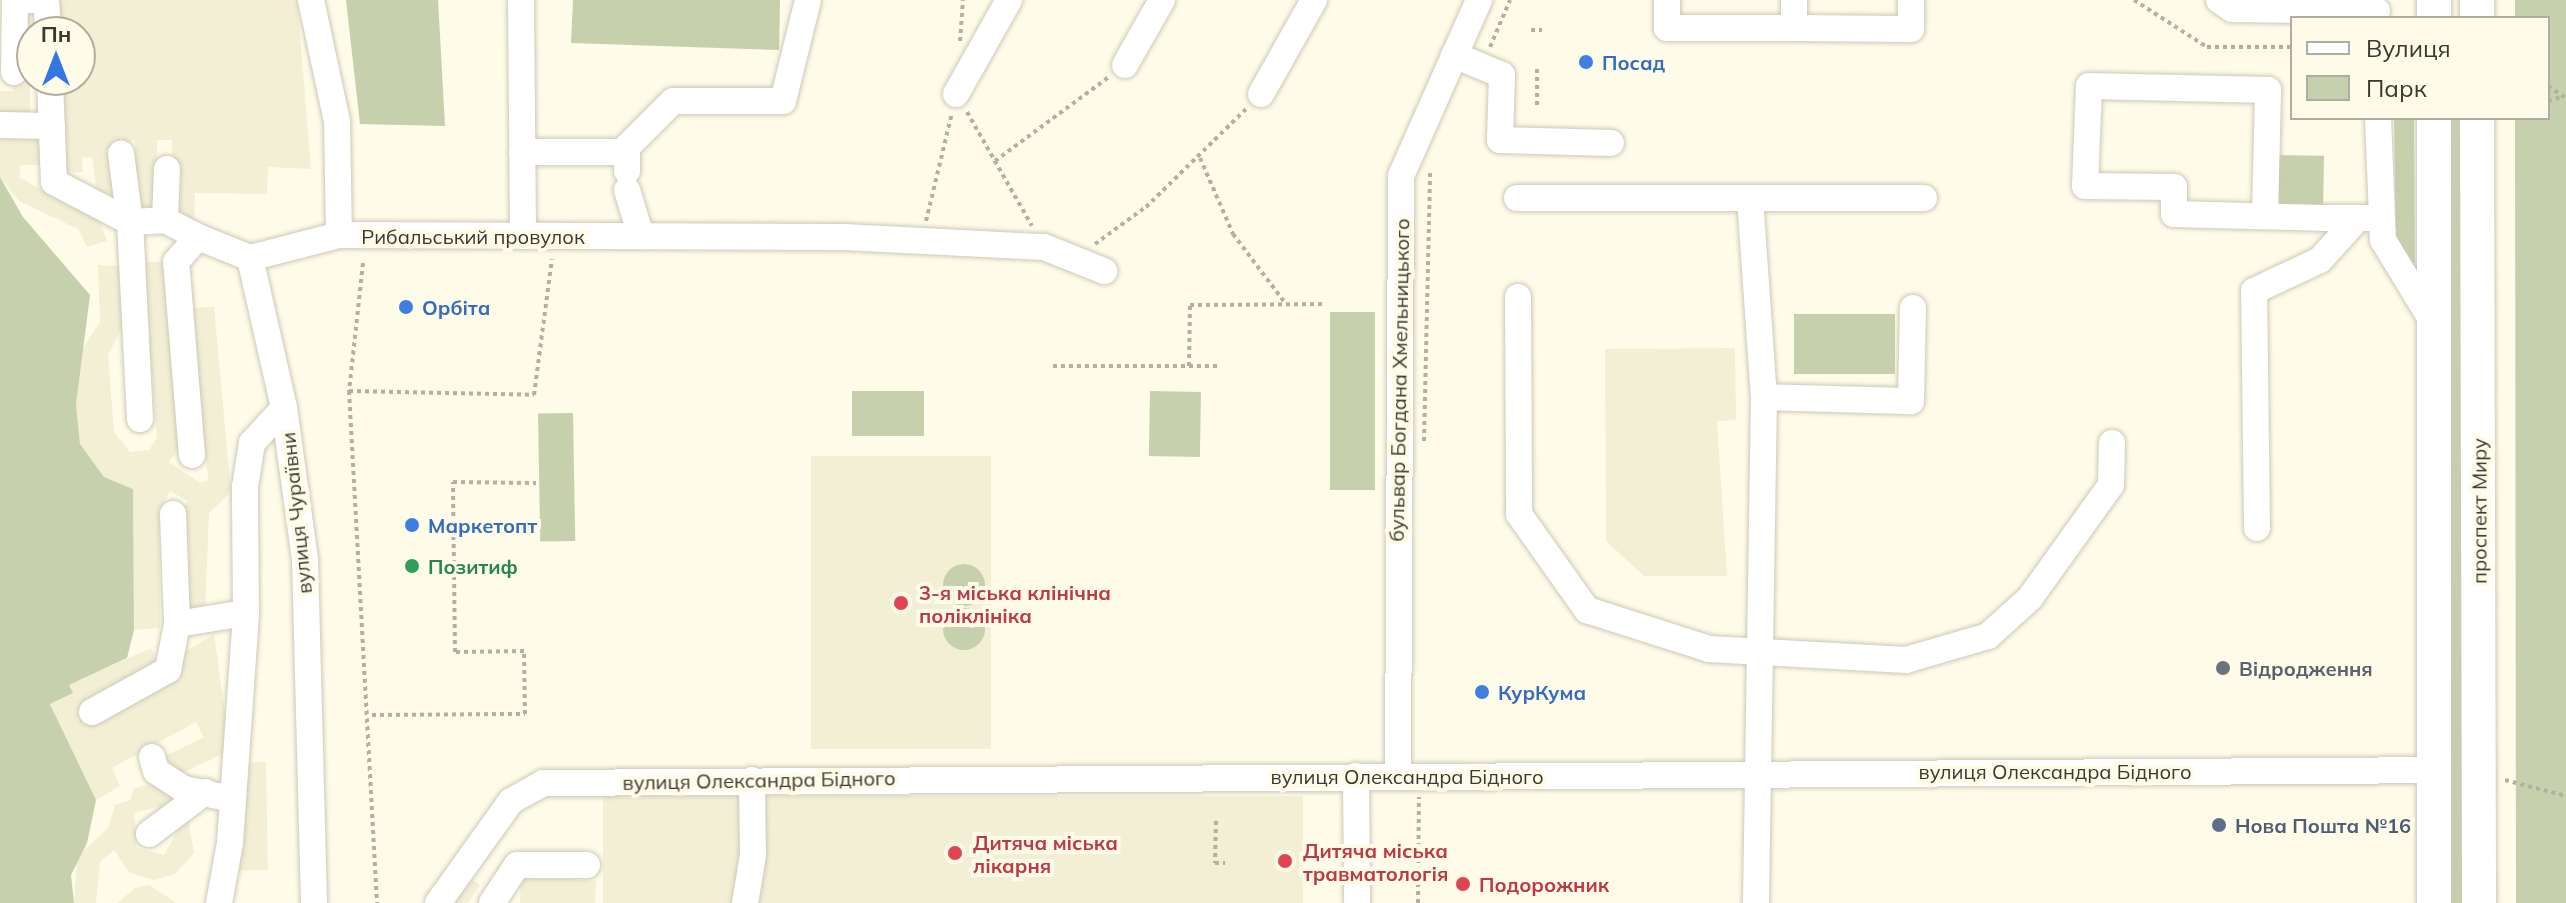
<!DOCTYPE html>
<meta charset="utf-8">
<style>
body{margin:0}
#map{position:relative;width:2566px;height:903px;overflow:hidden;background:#fefbe8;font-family:Mulish,sans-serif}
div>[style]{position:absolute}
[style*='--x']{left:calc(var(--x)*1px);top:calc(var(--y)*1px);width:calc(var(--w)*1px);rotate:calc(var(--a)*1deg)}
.built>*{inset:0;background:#f3efd5;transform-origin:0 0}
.green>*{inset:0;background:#c6d0ac;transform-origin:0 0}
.round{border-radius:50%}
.path>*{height:4px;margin-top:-2px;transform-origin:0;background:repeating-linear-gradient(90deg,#b2b0a2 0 4px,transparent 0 8px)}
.roads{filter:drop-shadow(0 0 2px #ccc9b7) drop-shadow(0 0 2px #ccc9b7)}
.minor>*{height:26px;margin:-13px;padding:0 13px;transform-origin:13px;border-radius:13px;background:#fff}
.major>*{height:34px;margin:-17px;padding:0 17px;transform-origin:17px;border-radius:17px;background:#fff}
.dots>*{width:22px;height:22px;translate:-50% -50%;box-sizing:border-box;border:4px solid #fefbe8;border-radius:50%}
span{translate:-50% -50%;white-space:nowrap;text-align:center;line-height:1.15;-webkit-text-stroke:8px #fefbe8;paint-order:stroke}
.shop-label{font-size:20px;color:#366cbe;font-weight:700}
.left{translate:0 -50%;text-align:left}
.street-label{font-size:20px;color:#393831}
.leisure-label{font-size:20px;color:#27864d;font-weight:700}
.health-label{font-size:20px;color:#be3a42;font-weight:700}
.worship-label{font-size:20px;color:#5b616d;font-weight:700}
.service-label{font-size:20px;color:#4e5e75;font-weight:700}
.legend{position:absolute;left:2290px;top:16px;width:260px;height:104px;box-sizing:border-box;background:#fefbe8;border:2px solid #afad9f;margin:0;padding:10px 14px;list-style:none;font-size:24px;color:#393831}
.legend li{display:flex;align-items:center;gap:16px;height:40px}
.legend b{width:40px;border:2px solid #afad9f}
.north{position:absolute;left:16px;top:16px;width:80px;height:80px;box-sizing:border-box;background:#fefbe8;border:2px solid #afad9f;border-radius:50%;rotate:0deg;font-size:22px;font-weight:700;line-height:32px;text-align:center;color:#393831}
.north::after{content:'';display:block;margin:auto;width:28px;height:36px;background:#3576e4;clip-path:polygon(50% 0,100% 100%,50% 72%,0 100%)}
</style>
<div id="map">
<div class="built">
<i style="clip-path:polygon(50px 0,297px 0,311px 169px,268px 167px,267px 194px,195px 193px,194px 224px,173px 224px,172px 140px,157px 140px,158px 211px,137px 211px,135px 140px,113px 146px,115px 195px,97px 192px,92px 157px,82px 158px,83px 172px,63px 173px,56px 80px,80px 80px,80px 32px,53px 32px)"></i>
<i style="clip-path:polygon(13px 13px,30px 13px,30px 120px,0 120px,0 91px,13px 91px)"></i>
<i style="clip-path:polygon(0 139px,47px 139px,48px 165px,20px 165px,20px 178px,72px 206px,95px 208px,107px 241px,87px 247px,78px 229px,19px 201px,0 177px)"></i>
<i style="clip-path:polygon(143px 262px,167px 262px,180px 446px,169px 462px,200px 483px,208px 480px,190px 308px,214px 307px,231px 492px,209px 513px,205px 613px,181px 613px,180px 513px,188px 501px,170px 491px,159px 511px,160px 628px,134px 630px,133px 489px,104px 477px,80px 444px,76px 404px,81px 351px,100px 322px,98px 265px,121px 266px,124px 323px,108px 355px,114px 432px,130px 452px,149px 450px,157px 437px)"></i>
<i style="clip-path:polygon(1735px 348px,1736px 420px,1717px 421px,1727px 576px,1644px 576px,1606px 541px,1605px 349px)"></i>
<i style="left:811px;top:456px;width:180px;height:293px"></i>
<i style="clip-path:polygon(214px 634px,230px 750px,174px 777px,165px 756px,204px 737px,196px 722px,112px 768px,120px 786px,96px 800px,50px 703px,72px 693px,69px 685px,151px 648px,160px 668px,81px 704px,93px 726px,175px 679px,173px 659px)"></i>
<i style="left:266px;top:762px;width:108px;height:28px;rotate:89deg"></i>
<i style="clip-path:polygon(153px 784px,184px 801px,164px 815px,157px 807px,134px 813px,137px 848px,164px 855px,187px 813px,194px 853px,175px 874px,154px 880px,130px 873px,114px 850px,100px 862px,96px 903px,74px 903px,77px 857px,108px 828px,115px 805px,130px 800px,134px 788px)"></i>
<i style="left:1303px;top:796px;width:107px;height:700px;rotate:90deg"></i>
<i style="clip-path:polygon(464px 874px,480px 885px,468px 903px,443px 903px)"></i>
<i style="left:521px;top:878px;width:75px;height:25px;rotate:2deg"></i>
<i style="clip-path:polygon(149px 885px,177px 903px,117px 903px,135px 888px)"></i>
</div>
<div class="green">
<i style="clip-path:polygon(346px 0,438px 0,445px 126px,360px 124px)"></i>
<i style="clip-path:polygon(573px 0,780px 0,779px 50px,571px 43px)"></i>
<i style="clip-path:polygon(2515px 0,2566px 0,2566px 903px,2516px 903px,2515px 118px,2548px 118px,2548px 18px,2515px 18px)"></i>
<i style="clip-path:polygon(2394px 118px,2414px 118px,2415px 268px,2396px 246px)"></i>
<i style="left:2449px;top:118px;width:13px;height:785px"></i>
<i style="left:2278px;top:155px;width:46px;height:53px;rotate:1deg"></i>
<i style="clip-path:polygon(0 177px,23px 217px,90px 295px,76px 404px,80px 444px,104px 477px,133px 489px,134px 630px,127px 658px,69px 685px,73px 693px,50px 704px,96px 800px,87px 843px,71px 875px,74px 903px,0 903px)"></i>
<i style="left:1330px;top:312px;width:45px;height:178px"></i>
<i style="left:1794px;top:314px;width:101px;height:60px"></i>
<i style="left:852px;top:391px;width:72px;height:45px"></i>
<i style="left:1150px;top:391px;width:51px;height:65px;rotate:1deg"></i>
<i style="left:573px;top:413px;width:128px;height:35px;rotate:89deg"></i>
<i class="round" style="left:943px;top:564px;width:42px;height:42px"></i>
<i class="round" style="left:943px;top:608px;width:42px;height:42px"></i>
</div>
<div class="path">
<i style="--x:2134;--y:0;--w:87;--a:32.8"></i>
<i style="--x:2207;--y:47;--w:85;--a:0"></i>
<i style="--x:1531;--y:30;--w:11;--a:0"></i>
<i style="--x:960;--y:41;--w:41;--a:-85.8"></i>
<i style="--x:1490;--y:47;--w:51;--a:-66.9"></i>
<i style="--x:1537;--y:69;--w:36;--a:90"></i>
<i style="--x:2548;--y:86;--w:22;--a:34"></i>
<i style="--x:2548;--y:101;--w:14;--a:-17"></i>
<i style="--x:967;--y:112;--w:131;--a:60.3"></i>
<i style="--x:1200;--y:158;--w:83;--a:66.5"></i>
<i style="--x:1233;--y:234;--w:88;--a:52.9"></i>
<i style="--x:995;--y:161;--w:142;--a:-36.4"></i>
<i style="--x:926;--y:221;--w:111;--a:-76.5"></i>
<i style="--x:1095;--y:244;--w:63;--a:-36"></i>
<i style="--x:1146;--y:207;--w:140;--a:-44.4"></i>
<i style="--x:363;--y:263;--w:129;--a:96.2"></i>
<i style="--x:349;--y:391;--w:513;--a:86.87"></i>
<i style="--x:1053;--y:366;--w:165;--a:0"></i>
<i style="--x:1189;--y:366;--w:61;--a:-89.1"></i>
<i style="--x:1190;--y:305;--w:135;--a:-0.4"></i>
<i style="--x:349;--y:391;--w:185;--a:1.2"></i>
<i style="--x:534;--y:395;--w:137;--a:-82.5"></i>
<i style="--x:1424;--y:441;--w:271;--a:-88.7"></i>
<i style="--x:372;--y:715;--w:153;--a:-0.4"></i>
<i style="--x:525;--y:714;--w:63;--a:-90.9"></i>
<i style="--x:524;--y:651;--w:69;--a:179.2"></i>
<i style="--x:455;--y:652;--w:170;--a:-90.7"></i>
<i style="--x:453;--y:482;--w:83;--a:0.7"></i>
<i style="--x:2505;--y:780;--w:63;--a:14.7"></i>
<i style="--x:1216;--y:821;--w:42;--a:91.4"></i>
<i style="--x:1215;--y:863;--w:10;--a:0"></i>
<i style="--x:1418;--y:903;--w:106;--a:-89.5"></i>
</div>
<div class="roads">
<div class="minor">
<i style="--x:15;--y:0;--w:31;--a:0"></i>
<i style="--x:46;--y:0;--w:32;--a:86"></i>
<i style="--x:311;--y:0;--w:124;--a:77.9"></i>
<i style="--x:337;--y:121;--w:114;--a:89"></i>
<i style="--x:521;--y:0;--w:236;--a:89.5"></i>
<i style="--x:1667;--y:0;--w:28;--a:90"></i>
<i style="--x:1667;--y:28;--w:127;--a:0"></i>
<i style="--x:1794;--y:0;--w:28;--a:90"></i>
<i style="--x:1794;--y:28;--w:117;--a:0.5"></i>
<i style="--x:1911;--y:29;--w:29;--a:-90"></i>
<i style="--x:2219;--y:0;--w:16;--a:35"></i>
<i style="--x:2232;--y:9;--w:145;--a:0.8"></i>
<i style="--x:1454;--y:55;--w:52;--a:22.6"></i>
<i style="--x:1502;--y:75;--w:65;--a:91.8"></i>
<i style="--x:1500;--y:140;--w:111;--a:1.5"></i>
<i style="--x:1125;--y:65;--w:75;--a:-60.4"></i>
<i style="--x:14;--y:72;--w:71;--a:-89.2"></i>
<i style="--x:50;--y:80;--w:102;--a:87.8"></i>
<i style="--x:54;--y:182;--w:86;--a:27.8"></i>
<i style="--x:130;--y:222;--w:69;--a:-97.5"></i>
<i style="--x:956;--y:94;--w:108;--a:-60.6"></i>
<i style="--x:1261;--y:94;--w:108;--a:-60.6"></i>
<i style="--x:2378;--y:118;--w:122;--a:87.7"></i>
<i style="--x:2383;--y:240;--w:98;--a:58.7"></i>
<i style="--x:0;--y:125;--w:52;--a:1.1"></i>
<i style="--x:522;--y:152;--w:105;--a:0"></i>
<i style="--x:627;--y:171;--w:24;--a:-90"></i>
<i style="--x:627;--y:147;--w:65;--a:-45"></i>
<i style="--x:673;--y:101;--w:110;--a:0"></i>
<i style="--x:783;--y:101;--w:104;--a:-76.1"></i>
<i style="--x:627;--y:190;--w:48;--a:73.1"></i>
<i style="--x:1517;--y:198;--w:407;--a:0"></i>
<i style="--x:1750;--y:198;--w:199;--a:86"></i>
<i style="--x:1764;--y:397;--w:506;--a:90.91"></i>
<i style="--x:2265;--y:216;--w:126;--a:-88.6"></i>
<i style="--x:2268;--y:90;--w:179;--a:-178.7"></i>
<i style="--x:2089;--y:86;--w:100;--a:92.3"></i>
<i style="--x:2085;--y:186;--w:89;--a:0.6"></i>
<i style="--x:2174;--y:187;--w:27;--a:90"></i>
<i style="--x:2174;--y:214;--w:148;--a:1.5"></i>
<i style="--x:2322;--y:218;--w:57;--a:0"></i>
<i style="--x:165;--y:220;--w:51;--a:-87.8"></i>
<i style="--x:250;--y:258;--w:92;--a:-14.5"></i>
<i style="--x:339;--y:235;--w:505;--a:0.23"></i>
<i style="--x:844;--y:237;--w:200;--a:2.9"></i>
<i style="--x:1044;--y:247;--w:65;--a:21.8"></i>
<i style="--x:250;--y:258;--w:154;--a:77.2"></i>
<i style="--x:284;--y:408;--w:152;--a:82.1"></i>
<i style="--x:305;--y:559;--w:344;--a:88.5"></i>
<i style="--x:1518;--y:297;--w:217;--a:89.7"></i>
<i style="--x:1519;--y:514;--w:118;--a:54.7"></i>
<i style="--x:1587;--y:610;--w:128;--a:17.7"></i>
<i style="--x:1709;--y:649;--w:197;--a:3.2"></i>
<i style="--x:1906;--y:660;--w:85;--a:-16.3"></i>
<i style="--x:1988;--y:636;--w:57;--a:-42.1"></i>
<i style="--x:2030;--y:598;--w:139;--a:-54.4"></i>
<i style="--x:2111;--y:485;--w:42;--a:-88.6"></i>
<i style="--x:1764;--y:397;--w:147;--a:1.6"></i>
<i style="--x:1911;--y:401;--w:93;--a:-88.8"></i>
<i style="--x:140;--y:419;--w:197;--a:-92.9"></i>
<i style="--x:130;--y:222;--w:35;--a:-3"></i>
<i style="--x:165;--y:220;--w:37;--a:27"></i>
<i style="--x:192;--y:455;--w:194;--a:-94.7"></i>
<i style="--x:176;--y:262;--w:33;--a:-49"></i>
<i style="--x:198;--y:237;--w:56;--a:22"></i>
<i style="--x:173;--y:514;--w:110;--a:87.9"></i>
<i style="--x:177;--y:624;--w:70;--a:-9.1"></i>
<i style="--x:246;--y:613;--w:126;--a:-90.5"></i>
<i style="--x:245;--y:487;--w:45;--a:-81"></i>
<i style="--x:252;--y:443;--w:47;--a:-47.6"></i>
<i style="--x:2257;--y:528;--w:237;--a:-90.7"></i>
<i style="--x:2254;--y:291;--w:73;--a:-25.2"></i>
<i style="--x:2320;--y:260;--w:57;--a:-47.9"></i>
<i style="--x:92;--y:712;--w:87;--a:-28.9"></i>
<i style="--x:168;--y:670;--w:47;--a:-78.9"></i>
<i style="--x:152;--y:757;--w:15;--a:74"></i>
<i style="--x:156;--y:771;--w:33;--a:33"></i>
<i style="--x:184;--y:789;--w:49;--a:11.8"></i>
<i style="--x:1356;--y:776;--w:127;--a:89.5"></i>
<i style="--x:1398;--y:776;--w:600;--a:-89.71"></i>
<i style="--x:1401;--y:176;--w:193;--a:-66.1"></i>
<i style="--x:149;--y:834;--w:70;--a:-36.9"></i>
<i style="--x:219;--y:903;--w:61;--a:-79.6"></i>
<i style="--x:230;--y:843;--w:231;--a:-86"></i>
<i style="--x:438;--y:903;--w:125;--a:-54.4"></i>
<i style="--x:511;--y:801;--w:37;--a:-29"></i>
<i style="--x:543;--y:783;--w:1891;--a:-0.39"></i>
<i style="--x:492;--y:903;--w:45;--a:-56.7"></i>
<i style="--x:517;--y:865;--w:70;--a:0"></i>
<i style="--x:745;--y:903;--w:49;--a:-80.5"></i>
<i style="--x:753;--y:855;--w:75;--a:-90.8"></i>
</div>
<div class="major">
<i style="--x:2434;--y:0;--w:18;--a:90"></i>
<i style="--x:2477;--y:0;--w:18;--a:90"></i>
<i style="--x:2434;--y:118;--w:785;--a:90"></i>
<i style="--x:2477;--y:118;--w:785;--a:89.85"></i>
</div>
</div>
<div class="dots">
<i style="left:1586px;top:62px;background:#3f7fe0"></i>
<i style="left:406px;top:307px;background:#3f7fe0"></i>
<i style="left:412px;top:525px;background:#3f7fe0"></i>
<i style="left:412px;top:566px;background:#2e9e5b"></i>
<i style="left:901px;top:603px;background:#e0444e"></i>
<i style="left:2223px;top:668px;background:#6b7280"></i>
<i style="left:1482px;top:692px;background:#3f7fe0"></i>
<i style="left:2219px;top:825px;background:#5c6f8a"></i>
<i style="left:955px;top:853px;background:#e0444e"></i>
<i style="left:1285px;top:861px;background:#e0444e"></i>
<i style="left:1463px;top:884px;background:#e0444e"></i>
</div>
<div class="shop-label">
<span class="left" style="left:1602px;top:62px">Посад</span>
<span class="left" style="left:422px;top:307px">Орбіта</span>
<span class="left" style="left:428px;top:525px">Маркетопт</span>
<span class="left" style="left:1498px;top:692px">КурКума</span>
</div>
<div class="street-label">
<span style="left:473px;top:236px">Рибальський провулок</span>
<span style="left:1399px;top:380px;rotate:-89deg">бульвар Богдана Хмельницького</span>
<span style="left:2479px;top:511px;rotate:-90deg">проспект Миру</span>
<span style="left:296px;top:513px;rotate:-96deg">вулиця Чураївни</span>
<span style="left:2055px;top:771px">вулиця Олександра Бідного</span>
<span style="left:1407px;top:776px">вулиця Олександра Бідного</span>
<span style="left:759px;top:780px;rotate:-1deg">вулиця Олександра Бідного</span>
</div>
<div class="leisure-label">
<span class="left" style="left:428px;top:566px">Позитиф</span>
</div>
<div class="health-label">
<span class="left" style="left:919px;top:604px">3-я міська клінічна<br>поліклініка</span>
<span class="left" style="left:973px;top:854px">Дитяча міська<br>лікарня</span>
<span class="left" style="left:1303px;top:862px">Дитяча міська<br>травматологія</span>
<span class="left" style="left:1479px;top:884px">Подорожник</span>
</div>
<div class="worship-label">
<span class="left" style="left:2239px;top:668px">Відродження</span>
</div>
<div class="service-label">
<span class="left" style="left:2235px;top:825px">Нова Пошта №16</span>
</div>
<ul class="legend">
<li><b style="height:10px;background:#fff"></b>Вулиця</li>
<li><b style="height:22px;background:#c6d0ac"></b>Парк</li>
</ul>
<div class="north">Пн</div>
</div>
